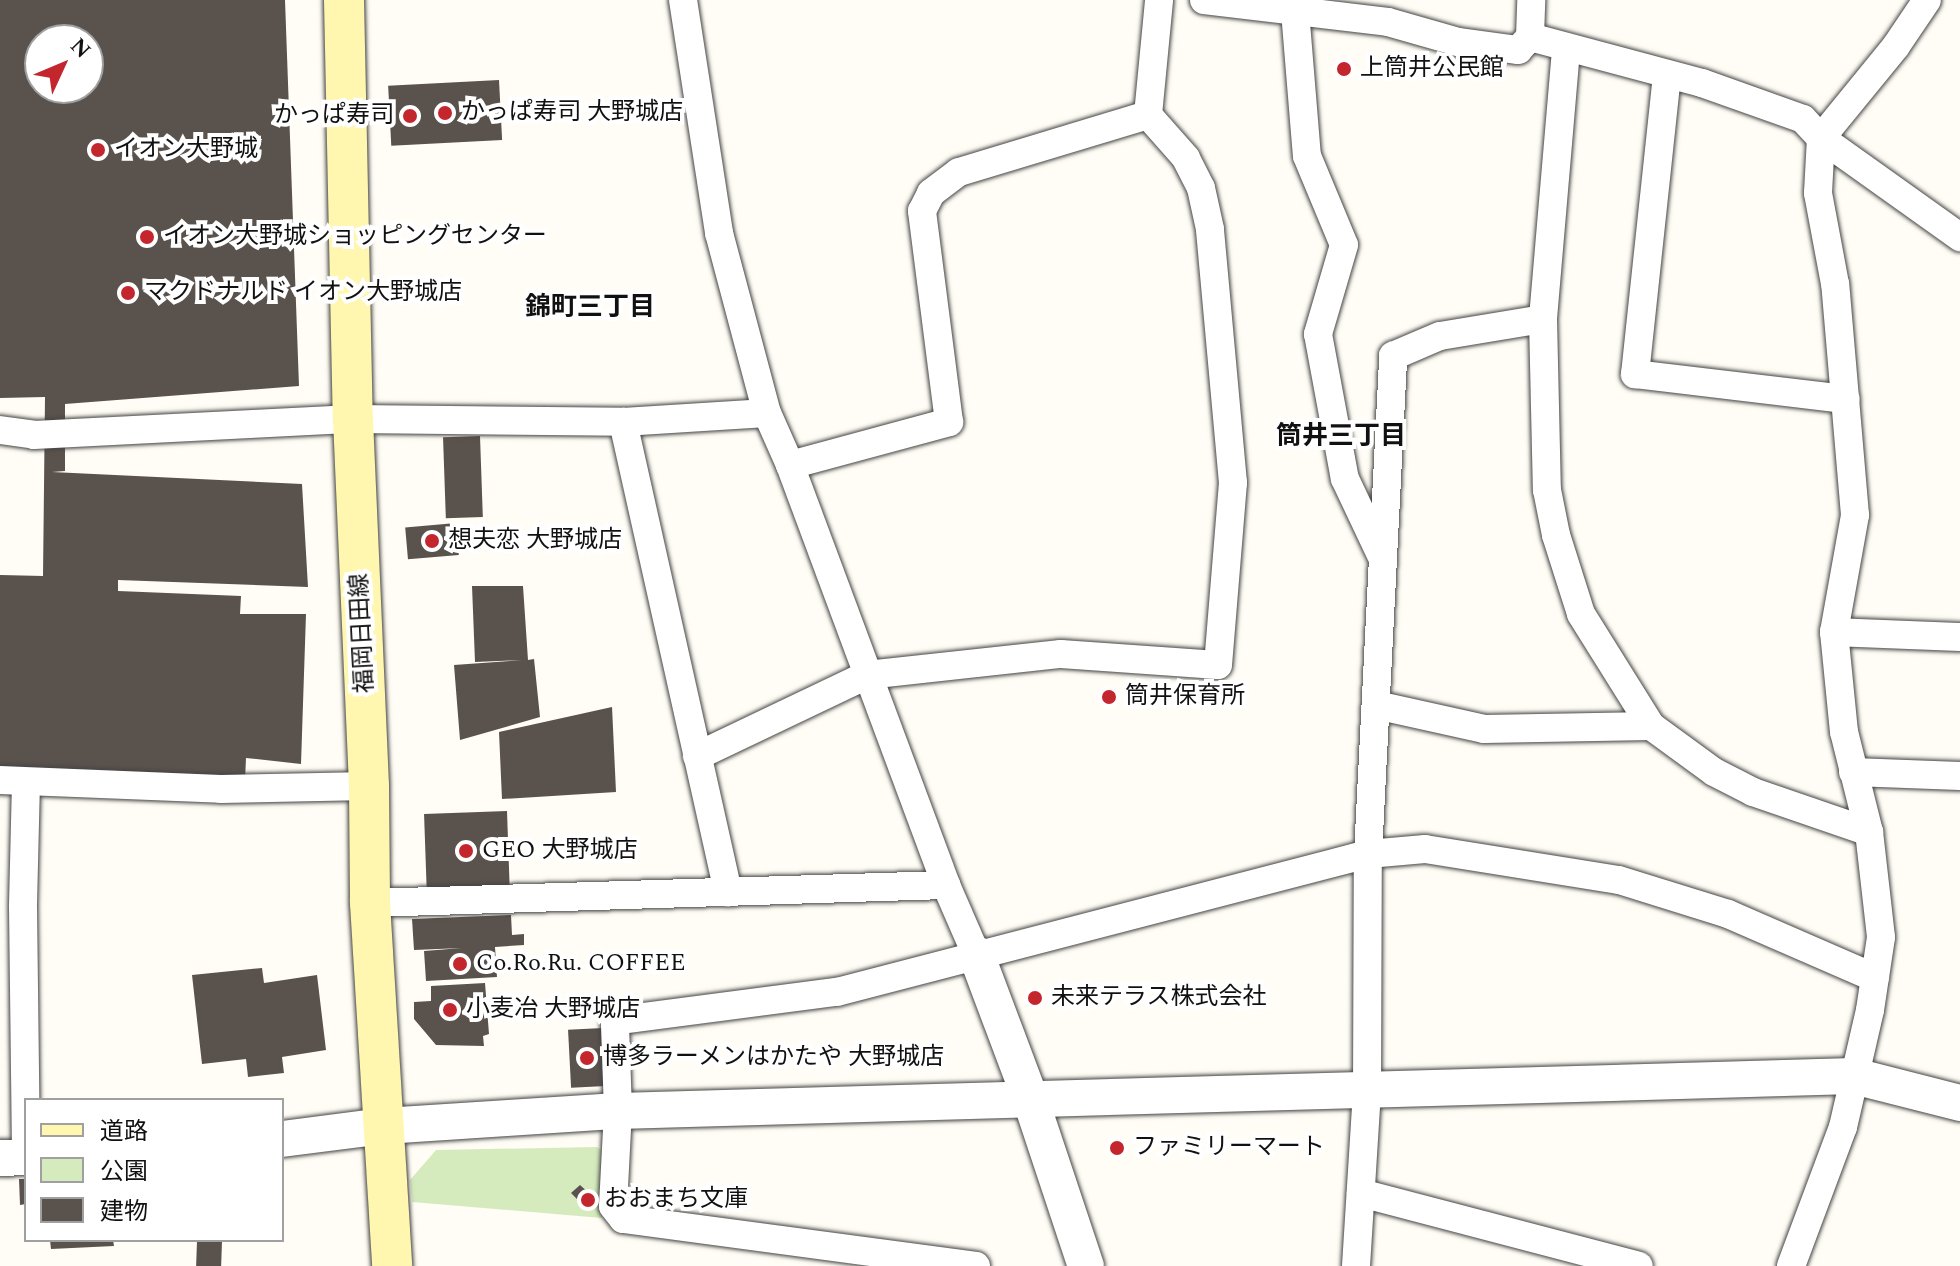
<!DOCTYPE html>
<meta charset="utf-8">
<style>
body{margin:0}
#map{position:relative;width:1960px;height:1266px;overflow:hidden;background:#fffdf5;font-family:Spectral,"Noto Sans JP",serif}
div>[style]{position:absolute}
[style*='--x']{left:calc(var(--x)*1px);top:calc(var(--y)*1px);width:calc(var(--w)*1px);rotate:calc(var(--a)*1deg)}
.green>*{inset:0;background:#d5ebbd}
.building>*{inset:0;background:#5a524d;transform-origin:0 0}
.roads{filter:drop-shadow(0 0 2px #444) drop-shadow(0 0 2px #444)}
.minor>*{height:28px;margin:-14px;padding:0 14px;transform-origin:14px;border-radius:14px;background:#fff}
.tertiary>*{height:36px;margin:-18px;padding:0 18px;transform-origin:18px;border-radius:18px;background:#fff}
.secondary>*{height:40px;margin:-20px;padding:0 20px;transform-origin:20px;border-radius:20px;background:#fff6b0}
.dots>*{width:22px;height:22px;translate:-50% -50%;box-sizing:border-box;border:4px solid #fff;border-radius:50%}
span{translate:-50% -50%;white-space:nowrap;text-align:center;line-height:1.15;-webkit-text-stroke:8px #fff;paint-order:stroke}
.poi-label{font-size:24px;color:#111}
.left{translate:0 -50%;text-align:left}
.right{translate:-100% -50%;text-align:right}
.street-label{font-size:24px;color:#111}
.neighbourhood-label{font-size:26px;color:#111;font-weight:700}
.legend{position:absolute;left:24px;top:1098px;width:260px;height:144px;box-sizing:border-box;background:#fff;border:2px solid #a0a0a0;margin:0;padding:10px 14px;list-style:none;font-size:24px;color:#111}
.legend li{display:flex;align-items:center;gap:16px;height:40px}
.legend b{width:40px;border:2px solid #a0a0a0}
.north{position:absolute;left:24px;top:24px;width:80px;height:80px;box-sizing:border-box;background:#fff;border:2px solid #a0a0a0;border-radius:50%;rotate:46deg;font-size:22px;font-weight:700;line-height:32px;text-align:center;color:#111}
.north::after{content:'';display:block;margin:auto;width:28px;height:36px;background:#c4262e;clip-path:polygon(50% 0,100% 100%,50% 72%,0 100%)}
</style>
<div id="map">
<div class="green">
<i style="clip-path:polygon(597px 1147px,607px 1155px,602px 1218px,412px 1202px,410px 1180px,436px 1150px)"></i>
</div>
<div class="building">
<i style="clip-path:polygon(evenodd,0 0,285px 0,299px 386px,65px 404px,65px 471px,52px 472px,302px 484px,308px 587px,118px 580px,118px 591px,241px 596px,240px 614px,306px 614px,301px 764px,246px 758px,245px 781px,0 771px,0 575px,43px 576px,45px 397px,0 398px,0 0,40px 40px,88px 40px,88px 88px,40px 88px,40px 40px)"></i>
<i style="left:499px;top:80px;width:60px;height:111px;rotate:87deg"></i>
<i style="left:480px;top:436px;width:81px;height:37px;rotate:88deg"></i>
<i style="left:456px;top:523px;width:32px;height:51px;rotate:85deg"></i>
<i style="clip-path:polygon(472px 586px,523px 586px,528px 660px,534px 659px,540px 717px,460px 740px,454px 665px,522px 660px,475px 662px)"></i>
<i style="clip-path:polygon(612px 707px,616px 792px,502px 799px,499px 732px)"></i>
<i style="left:507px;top:811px;width:77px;height:83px;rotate:88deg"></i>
<i style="clip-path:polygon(511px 915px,512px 935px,524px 934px,524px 945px,495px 947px,497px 977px,426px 981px,424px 951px,462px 948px,414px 950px,412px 919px)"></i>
<i style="clip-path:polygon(262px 968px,264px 983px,317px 975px,326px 1050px,282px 1057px,284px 1073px,248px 1077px,246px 1059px,202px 1064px,192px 975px)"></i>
<i style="clip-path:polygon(485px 983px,489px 1034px,483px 1036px,484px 1046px,436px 1045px,414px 1019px,414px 1002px,431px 1001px,431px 986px)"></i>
<i style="left:603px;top:1028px;width:58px;height:35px;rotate:87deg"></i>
<i style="clip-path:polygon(19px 1179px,26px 1179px,26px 1204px,20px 1205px)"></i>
<i style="clip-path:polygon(580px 1185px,590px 1194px,588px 1203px,585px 1200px,581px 1203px,571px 1193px)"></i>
<i style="clip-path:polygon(50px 1240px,113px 1240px,114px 1246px,51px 1249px)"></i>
<i style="left:197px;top:1241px;width:25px;height:25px;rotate:2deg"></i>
</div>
<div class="roads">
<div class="minor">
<i style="--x:683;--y:0;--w:236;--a:81.2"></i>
<i style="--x:719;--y:233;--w:186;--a:75.1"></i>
<i style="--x:767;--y:413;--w:57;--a:66.1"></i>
<i style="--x:790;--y:465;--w:448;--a:69.6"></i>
<i style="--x:946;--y:885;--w:75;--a:66.5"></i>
<i style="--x:1204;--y:0;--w:185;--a:6.8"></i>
<i style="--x:1388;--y:22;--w:73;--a:15.9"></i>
<i style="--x:1458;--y:42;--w:61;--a:7.6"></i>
<i style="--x:1518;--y:50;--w:18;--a:-47"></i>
<i style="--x:1530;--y:37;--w:37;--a:-88"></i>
<i style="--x:1295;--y:11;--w:145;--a:85.3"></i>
<i style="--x:1307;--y:156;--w:96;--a:67.4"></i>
<i style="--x:1344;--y:245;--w:93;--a:106.3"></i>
<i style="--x:1318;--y:334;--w:147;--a:79.5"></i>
<i style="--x:1345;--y:479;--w:84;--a:64.7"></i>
<i style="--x:1530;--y:37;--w:178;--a:15"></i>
<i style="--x:1702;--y:83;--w:107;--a:19.6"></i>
<i style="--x:1803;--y:119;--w:26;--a:47"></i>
<i style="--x:1821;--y:138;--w:171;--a:35.5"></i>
<i style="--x:1566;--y:50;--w:270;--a:94.9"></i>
<i style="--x:1543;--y:319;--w:171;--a:88.7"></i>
<i style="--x:1547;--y:490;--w:46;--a:78.7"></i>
<i style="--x:1556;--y:535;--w:83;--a:72.4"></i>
<i style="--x:1581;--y:614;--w:132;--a:58"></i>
<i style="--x:1651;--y:726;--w:78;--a:36.1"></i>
<i style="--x:1714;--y:772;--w:44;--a:27.1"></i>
<i style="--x:1753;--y:792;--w:123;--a:19"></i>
<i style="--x:1667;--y:75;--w:301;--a:96.1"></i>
<i style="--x:1635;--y:374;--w:212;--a:6.8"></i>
<i style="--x:623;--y:422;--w:482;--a:77.4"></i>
<i style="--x:0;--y:430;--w:34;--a:8"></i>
<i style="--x:34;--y:435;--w:319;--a:-2.9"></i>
<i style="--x:353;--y:419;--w:270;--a:0.6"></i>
<i style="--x:623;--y:422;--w:144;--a:-3.6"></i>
<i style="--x:790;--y:465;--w:165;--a:-15.1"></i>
<i style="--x:949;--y:422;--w:213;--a:-97.3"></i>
<i style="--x:922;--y:211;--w:20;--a:-63"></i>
<i style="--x:931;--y:193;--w:35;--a:-37"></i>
<i style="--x:959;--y:172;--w:197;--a:-16.8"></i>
<i style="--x:1834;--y:632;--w:126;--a:2.3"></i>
<i style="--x:1376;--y:705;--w:111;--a:12.5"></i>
<i style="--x:1484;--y:729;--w:167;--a:-1"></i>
<i style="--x:697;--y:756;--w:188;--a:-25.5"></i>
<i style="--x:867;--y:675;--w:195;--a:-6.2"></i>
<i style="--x:1061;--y:654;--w:157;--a:4"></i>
<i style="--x:1218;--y:665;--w:183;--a:-85.3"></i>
<i style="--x:1233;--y:483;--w:255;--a:-95.2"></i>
<i style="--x:1210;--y:229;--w:42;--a:-102.4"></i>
<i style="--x:1201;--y:188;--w:34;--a:-117"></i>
<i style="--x:1186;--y:158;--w:57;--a:-131.5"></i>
<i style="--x:1148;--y:115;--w:116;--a:-84.5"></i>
<i style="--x:1853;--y:772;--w:107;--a:2.1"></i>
<i style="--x:0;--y:780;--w:221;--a:2.3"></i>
<i style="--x:221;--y:789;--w:148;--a:-1.2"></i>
<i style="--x:26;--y:782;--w:125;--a:91.4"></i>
<i style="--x:23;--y:907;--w:250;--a:89.3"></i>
<i style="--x:370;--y:903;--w:576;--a:-1.79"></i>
<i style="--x:1361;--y:1193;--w:287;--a:14.7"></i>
<i style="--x:976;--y:1266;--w:356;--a:-172.4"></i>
<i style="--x:623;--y:1219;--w:16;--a:-128"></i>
<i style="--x:613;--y:1206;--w:95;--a:-87"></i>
<i style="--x:618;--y:1111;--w:87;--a:-92"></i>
<i style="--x:615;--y:1024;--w:6;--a:-39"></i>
<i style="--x:620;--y:1020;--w:219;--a:-7.4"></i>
<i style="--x:837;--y:992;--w:549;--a:-14.57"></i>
<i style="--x:1368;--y:854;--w:57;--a:-5"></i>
<i style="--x:1425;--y:849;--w:196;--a:9.1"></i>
<i style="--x:1619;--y:880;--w:114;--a:17.3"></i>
<i style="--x:1728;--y:914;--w:160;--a:23.5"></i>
<i style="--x:1356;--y:1266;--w:175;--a:-86.4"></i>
<i style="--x:1367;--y:1091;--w:237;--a:-89.8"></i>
<i style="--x:1368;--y:854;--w:499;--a:-87.1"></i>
<i style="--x:1393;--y:356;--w:51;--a:-23.1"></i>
<i style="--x:1440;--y:336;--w:104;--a:-9.4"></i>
<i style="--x:1791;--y:1266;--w:148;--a:-69.5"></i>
<i style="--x:1843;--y:1127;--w:120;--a:-77"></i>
<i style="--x:1870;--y:1010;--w:74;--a:-81.4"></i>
<i style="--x:1881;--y:937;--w:106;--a:-96.5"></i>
<i style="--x:1869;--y:832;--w:103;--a:-104"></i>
<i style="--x:1844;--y:732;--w:100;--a:-95.7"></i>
<i style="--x:1834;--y:632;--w:119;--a:-79.8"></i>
<i style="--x:1855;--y:515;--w:232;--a:-94.9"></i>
<i style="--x:1835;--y:284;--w:93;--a:-100.6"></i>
<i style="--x:1818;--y:193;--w:55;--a:-86.9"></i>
<i style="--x:1821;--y:138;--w:119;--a:-50.8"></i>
<i style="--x:1896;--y:46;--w:55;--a:-56"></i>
</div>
<div class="tertiary">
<i style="--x:976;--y:954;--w:154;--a:69.4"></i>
<i style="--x:1030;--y:1098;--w:177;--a:71.6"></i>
<i style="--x:282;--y:1139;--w:103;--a:-7.3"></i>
<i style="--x:384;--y:1126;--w:234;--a:-3.7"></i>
<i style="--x:618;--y:1111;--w:1236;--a:-1.62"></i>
<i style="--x:1854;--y:1076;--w:109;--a:14.3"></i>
<i style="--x:0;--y:1158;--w:26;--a:-2"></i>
</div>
<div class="secondary">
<i style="--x:344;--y:0;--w:419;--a:88.8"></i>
<i style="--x:353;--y:419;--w:367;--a:87.5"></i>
<i style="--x:369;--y:786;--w:117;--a:89.5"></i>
<i style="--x:370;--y:903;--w:364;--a:86.5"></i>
</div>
</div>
<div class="dots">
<i style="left:1344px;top:69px;background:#c4262e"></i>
<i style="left:445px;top:113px;background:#c4262e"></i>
<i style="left:410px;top:116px;background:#c4262e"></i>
<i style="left:98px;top:150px;background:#c4262e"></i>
<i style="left:147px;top:237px;background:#c4262e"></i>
<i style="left:128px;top:293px;background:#c4262e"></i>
<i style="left:432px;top:541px;background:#c4262e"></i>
<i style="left:1109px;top:697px;background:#c4262e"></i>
<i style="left:466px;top:851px;background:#c4262e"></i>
<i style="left:460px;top:964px;background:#c4262e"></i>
<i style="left:1035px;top:998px;background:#c4262e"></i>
<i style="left:450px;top:1010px;background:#c4262e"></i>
<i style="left:587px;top:1058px;background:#c4262e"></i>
<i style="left:1117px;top:1148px;background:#c4262e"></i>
<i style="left:588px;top:1200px;background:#c4262e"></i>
</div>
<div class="poi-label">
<span class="left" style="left:1360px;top:69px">上筒井公民館</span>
<span class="left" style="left:461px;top:113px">かっぱ寿司 大野城店</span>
<span class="right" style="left:394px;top:116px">かっぱ寿司</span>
<span class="left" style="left:114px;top:150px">イオン大野城</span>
<span class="left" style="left:163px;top:237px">イオン大野城ショッピングセンター</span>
<span class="left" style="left:144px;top:293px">マクドナルド イオン大野城店</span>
<span class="left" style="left:448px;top:541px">想夫恋 大野城店</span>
<span class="left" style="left:1125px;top:697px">筒井保育所</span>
<span class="left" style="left:482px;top:851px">GEO 大野城店</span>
<span class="left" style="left:476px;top:964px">Co.Ro.Ru. COFFEE</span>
<span class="left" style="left:1051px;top:998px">未来テラス株式会社</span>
<span class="left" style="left:466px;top:1010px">小麦冶 大野城店</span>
<span class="left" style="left:603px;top:1058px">博多ラーメンはかたや 大野城店</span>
<span class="left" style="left:1133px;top:1148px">ファミリーマート</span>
<span class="left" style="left:604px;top:1200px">おおまち文庫</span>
</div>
<div class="street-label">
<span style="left:363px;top:633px;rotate:-93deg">福岡日田線</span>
</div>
<div class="neighbourhood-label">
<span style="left:590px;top:308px">錦町三丁目</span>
<span style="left:1341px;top:437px">筒井三丁目</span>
</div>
<ul class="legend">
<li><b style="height:10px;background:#fff6b0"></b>道路</li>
<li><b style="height:22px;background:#d5ebbd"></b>公園</li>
<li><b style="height:22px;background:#5a524d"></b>建物</li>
</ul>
<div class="north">N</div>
</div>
